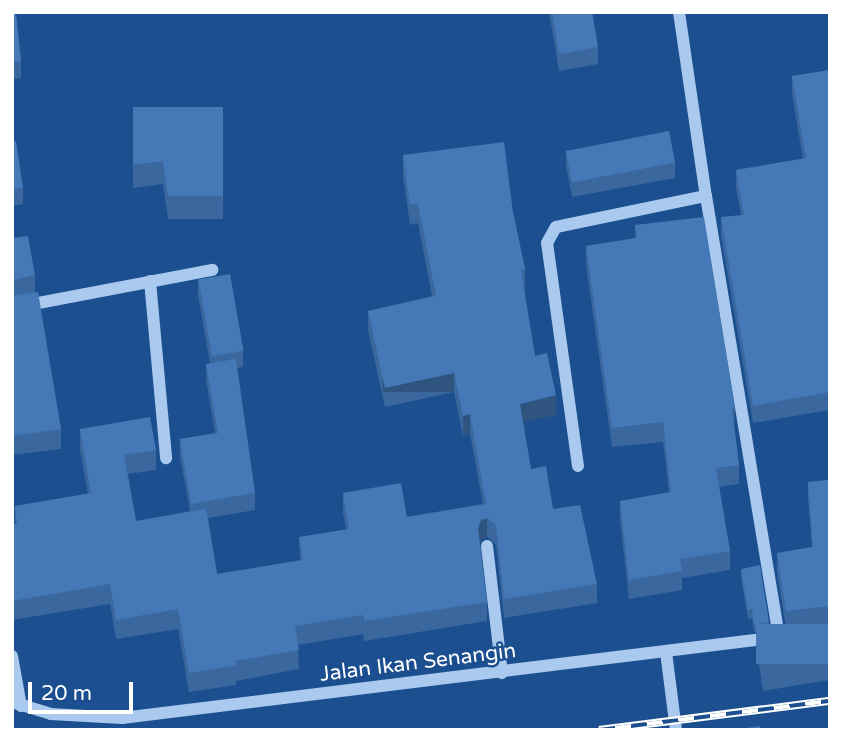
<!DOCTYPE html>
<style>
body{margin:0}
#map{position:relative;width:842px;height:742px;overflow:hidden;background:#1b4f8f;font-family:"Varela Round",sans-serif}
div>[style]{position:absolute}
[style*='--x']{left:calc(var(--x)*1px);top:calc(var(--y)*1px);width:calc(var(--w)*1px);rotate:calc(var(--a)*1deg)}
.minor>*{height:12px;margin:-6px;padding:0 6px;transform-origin:6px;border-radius:6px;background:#a9c9ee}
.rail>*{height:8px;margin-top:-4px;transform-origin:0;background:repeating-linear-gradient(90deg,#1b4f8f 0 16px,#fff 0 32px);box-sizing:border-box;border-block:2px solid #fff}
.wall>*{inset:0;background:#3a679d}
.shaded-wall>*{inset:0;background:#305480;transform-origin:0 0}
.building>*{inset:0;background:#4478b7;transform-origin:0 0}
span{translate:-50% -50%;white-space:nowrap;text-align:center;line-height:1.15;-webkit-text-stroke:5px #1b4f8f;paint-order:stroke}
.street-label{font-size:21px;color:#fff}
.frame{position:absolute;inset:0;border:14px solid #fff;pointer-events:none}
.scale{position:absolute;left:28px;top:682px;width:105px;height:32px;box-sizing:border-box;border:4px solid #fff;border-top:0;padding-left:9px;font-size:21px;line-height:24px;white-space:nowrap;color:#fff;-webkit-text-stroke:5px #1b4f8f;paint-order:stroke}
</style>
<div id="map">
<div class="minor">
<i style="--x:679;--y:12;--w:186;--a:81.7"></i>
<i style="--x:706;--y:196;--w:447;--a:80.6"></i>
<i style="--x:150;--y:281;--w:178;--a:84.8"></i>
<i style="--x:12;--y:308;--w:204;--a:-10.8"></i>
<i style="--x:578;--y:466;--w:225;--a:-97.9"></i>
<i style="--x:547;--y:243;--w:18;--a:-61"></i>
<i style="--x:556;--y:227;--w:153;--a:-11.7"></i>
<i style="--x:487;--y:546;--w:128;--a:83.3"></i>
<i style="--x:666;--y:652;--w:79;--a:82.7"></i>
<i style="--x:12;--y:656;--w:51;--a:79.8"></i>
<i style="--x:12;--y:702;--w:41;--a:17.1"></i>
<i style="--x:51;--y:714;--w:71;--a:3.2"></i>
<i style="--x:122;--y:718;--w:654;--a:-7.03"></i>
</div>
<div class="rail">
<i style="--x:599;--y:730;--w:233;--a:-7.2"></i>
</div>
<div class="wall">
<i style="clip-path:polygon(12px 12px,21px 61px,21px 78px,12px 79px)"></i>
<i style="clip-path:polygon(549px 12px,592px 12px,598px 47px,598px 64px,559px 71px)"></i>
<i style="clip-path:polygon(830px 70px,830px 410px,753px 423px,721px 235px,721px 217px,741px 215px,736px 188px,736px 170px,803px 159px,792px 94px,792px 76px)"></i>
<i style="clip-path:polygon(133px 107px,223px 107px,223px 219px,168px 219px,163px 184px,133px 188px)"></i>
<i style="clip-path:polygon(12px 142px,23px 188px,23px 204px,12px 206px)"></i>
<i style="clip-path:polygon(566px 150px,675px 162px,675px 178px,572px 197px,566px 166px)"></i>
<i style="clip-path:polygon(403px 155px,513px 212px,525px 269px,525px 289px,524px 289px,535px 356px,556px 415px,523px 422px,531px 469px,597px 584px,597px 603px,504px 618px,496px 545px,487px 537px,481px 539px,480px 543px,487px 602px,487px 621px,364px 641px,363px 634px,298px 645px,299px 669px,236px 681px,236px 685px,189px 692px,178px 629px,116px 639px,110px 604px,12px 620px,12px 524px,15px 524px,15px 506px,88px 494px,80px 449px,80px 429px,156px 450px,156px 470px,128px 474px,136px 521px,190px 511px,180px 456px,180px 439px,215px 433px,206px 380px,206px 364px,210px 363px,198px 295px,198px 279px,243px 351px,243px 367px,237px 368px,255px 493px,255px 510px,208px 518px,217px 574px,300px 560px,299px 537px,346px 530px,343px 512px,343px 493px,407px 517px,483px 504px,470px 434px,463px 436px,454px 392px,385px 407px,368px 330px,368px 311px,432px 296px,418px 223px,410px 225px,403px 175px)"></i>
<i style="clip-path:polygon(635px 225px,735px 407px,734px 427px,739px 465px,739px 484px,719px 487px,730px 551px,730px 570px,682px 578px,682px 590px,629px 599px,620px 520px,620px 501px,669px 492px,663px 442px,612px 447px,586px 265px,586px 246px,635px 238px)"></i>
<i style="clip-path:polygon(12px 238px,35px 275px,35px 293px,61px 429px,61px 449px,12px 455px)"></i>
<i style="clip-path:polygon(830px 480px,830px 624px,786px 628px,777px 571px,777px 553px,812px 547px,808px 499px,808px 482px)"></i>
<i style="clip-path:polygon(741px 569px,769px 622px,769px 631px,754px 632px,752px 618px,748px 619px,741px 577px)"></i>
<i style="clip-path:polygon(830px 624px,830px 680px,763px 691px,757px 650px,757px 633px)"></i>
</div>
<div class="shaded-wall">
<i style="left:454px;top:373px;width:19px;height:71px;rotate:90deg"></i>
<i style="clip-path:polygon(556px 395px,556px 415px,520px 423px,520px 404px)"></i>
<i style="clip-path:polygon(470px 414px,470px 434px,463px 436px,463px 416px)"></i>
<i style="clip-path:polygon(487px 518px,487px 537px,481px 539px,478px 547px,478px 528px,481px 520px)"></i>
</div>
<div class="building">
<i style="clip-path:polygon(12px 12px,16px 12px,21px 61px,12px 62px)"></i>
<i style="clip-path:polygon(552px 12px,592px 12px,598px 47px,559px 54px)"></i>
<i style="clip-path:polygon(830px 70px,830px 392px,753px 406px,721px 217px,744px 215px,736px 170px,806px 158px,792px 76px)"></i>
<i style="clip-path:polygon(133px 107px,223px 107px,223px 196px,168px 196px,163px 161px,133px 165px)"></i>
<i style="left:669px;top:131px;width:32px;height:105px;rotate:79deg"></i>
<i style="clip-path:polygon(16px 141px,23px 188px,12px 189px,12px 142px)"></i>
<i style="clip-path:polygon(504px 142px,513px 212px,525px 269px,521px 270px,535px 356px,547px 353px,556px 395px,520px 404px,531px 469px,546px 466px,553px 509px,580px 505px,597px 584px,504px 599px,496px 525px,487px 518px,481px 520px,478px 528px,487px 602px,364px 621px,363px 615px,295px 626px,299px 650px,235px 661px,236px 665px,189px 673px,178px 609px,116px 620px,110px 584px,12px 601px,12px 524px,17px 524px,15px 506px,91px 493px,80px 429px,150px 417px,156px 450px,124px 455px,136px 521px,206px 509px,217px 574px,303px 560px,299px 537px,349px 529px,343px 493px,401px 483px,407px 517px,486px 504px,470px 414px,463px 416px,454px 373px,385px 388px,368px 311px,436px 296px,418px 204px,410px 205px,403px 155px)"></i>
<i style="clip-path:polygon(704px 217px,735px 407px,732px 408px,739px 465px,716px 468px,730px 551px,680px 559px,682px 571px,629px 580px,620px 501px,671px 492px,663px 422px,612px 428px,586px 246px,637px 238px,635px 225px)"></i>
<i style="clip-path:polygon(28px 236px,35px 275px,12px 280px,12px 238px)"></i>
<i style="left:230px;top:274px;width:78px;height:32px;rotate:80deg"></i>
<i style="clip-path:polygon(38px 292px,61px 429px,12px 436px,12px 296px)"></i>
<i style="clip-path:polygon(236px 359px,255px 493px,191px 504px,180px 439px,218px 433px,206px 364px)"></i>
<i style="clip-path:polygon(830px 480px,830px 606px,786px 611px,777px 553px,813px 547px,808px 482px)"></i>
<i style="clip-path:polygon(760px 565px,769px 622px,754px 624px,752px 609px,748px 610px,741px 569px)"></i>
<i style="left:830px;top:624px;width:40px;height:74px;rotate:90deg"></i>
<i style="clip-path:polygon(760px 726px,760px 730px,733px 730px)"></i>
</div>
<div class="street-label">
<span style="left:418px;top:663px;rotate:-7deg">Jalan Ikan Senangin</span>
</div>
<div class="frame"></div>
<div class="scale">20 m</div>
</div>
